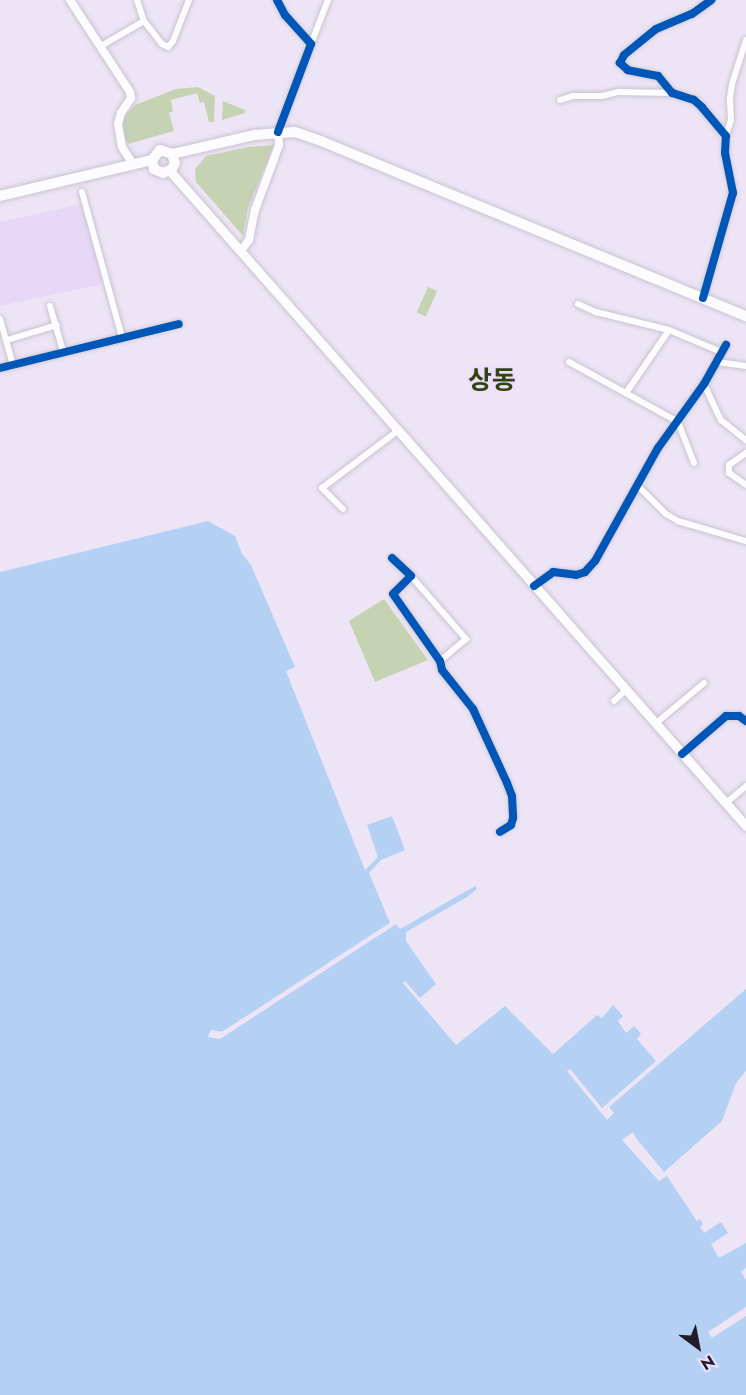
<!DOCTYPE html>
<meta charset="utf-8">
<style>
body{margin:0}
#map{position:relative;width:746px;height:1395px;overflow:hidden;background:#ede5f5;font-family:Jost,"Noto Sans KR",sans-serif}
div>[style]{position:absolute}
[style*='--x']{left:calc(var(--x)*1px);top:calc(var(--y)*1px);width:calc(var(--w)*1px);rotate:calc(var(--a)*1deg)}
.built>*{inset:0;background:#e8d8f7}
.green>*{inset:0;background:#c5d3b2;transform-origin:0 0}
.water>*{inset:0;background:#b4d1f4}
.pier>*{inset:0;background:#ede5f5}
.roads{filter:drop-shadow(0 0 2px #cac3d1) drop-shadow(0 0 2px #cac3d1)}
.minor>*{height:6px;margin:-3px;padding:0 3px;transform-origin:3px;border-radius:3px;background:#fcfbfe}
.secondary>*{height:8px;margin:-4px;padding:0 4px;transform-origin:4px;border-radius:4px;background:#fcfbfe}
.primary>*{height:9px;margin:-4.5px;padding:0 4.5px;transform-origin:4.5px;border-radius:4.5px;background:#fcfbfe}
.trunk>*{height:10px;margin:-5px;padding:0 5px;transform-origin:5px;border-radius:5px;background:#fcfbfe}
.cycleway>*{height:8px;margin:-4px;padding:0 4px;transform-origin:4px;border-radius:4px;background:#0057b8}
span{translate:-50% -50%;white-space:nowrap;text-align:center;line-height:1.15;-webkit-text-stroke:5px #ecdefc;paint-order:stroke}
.quarter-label{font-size:26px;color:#31440f;font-weight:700}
.north{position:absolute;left:668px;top:1317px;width:60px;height:60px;-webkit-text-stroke:4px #ecdefc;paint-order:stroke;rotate:148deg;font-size:16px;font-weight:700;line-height:24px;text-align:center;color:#221b28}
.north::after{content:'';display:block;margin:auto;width:21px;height:27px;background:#221b28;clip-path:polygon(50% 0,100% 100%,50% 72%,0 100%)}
</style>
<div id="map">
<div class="built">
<i style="clip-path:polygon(81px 204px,103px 284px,0 306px,0 222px)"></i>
</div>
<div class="green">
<i style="clip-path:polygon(198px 87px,215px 96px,214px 122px,209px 122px,204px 102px,200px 103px,197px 93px,171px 100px,173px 111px,169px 113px,174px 131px,128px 144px,121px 131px,123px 118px,135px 105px,176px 89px)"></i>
<i style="clip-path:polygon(223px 101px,245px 110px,245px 113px,222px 120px)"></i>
<i style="clip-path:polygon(274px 145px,248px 208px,243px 236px,196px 182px,195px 169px,206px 156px,248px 147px)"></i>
<i style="left:428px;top:287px;width:10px;height:28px;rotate:24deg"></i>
<i style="clip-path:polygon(384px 599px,428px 660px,375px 682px,349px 621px)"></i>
</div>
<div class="water">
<i style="clip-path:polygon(208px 521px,235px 536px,242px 554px,251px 565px,295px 667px,286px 671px,365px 870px,378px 857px,367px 825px,392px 816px,405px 850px,381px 860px,369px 873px,390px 923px,222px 1032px,211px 1030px,208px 1037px,220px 1038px,396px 924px,400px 929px,475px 886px,477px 889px,467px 897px,406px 932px,406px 941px,436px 984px,420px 998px,405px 981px,403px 983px,456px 1045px,505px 1006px,553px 1054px,597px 1015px,602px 1018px,613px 1005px,623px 1016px,618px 1021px,626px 1033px,634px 1026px,641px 1034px,637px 1039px,656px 1061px,602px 1108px,570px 1069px,567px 1071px,607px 1120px,614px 1113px,609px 1107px,746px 989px,746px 1071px,736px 1083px,722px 1121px,664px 1172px,636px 1138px,633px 1132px,622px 1140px,659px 1181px,667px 1176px,697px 1221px,700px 1219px,703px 1224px,700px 1227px,704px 1233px,721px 1222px,728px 1233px,711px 1244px,719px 1258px,746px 1243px,746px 1268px,741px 1272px,746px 1280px,746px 1307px,708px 1332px,712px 1338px,746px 1316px,746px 1395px,0 1395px,0 572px)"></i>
</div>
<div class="pier">
<i style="clip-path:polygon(390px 923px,396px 924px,220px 1039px,208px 1037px,211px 1030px,222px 1032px)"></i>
</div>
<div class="roads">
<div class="minor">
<i style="--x:137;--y:0;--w:22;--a:72"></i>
<i style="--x:144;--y:21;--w:29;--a:52"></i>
<i style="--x:162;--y:44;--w:7;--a:27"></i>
<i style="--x:168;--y:47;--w:8;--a:-50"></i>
<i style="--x:173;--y:41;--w:44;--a:-68.7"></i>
<i style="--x:277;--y:0;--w:17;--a:62"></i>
<i style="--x:285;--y:15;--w:39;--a:48"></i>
<i style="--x:311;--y:44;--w:94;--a:110.6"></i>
<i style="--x:311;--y:44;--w:47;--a:-68.9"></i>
<i style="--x:101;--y:46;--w:50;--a:-30.2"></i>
<i style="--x:560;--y:100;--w:14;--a:-17"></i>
<i style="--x:573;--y:96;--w:29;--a:0"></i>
<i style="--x:602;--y:96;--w:16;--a:-14"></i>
<i style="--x:618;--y:92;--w:54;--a:1.1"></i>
<i style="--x:726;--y:136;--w:17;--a:-73"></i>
<i style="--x:731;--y:120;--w:22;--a:-93"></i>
<i style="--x:730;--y:98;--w:14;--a:-82"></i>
<i style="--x:732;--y:84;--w:46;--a:-72.3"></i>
<i style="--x:82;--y:192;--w:150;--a:74.6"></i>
<i style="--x:703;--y:298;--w:109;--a:-74.1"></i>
<i style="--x:733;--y:193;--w:41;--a:-101.3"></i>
<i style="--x:725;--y:153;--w:17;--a:-87"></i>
<i style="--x:726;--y:136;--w:38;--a:-130"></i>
<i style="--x:702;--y:107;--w:11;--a:-139"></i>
<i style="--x:694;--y:100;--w:23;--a:-162"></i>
<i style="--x:672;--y:93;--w:22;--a:-129"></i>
<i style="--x:658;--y:76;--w:31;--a:-169"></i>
<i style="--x:628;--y:70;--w:11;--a:-139"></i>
<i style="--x:620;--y:63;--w:9;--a:-63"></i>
<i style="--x:624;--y:55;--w:41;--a:-39.1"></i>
<i style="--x:656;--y:29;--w:39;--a:-23"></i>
<i style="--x:692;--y:14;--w:24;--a:-36"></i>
<i style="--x:578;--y:304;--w:20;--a:24"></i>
<i style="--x:596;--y:312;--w:75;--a:13.9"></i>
<i style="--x:669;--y:330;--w:56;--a:22.9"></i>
<i style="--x:50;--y:306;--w:47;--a:73.9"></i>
<i style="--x:0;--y:319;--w:48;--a:74.2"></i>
<i style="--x:7;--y:340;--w:52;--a:-16.7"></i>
<i style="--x:569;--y:362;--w:124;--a:28.8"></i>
<i style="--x:678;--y:422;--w:44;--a:68.7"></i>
<i style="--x:717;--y:362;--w:29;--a:8"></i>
<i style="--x:0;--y:368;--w:184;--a:-13.8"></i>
<i style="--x:704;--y:384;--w:40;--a:65"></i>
<i style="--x:721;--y:420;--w:32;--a:39"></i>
<i style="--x:626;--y:393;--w:76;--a:-55.7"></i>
<i style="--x:746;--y:453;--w:21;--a:145"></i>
<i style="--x:729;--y:465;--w:8;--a:90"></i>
<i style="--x:729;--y:473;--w:21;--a:35"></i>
<i style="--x:638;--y:486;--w:40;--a:45"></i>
<i style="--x:666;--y:514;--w:14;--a:30"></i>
<i style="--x:678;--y:521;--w:71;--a:16.4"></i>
<i style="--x:343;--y:509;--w:30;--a:-135"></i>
<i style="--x:322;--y:488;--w:96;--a:-37"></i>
<i style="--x:392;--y:558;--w:26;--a:43"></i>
<i style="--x:411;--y:576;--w:25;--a:135"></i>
<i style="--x:393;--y:594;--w:82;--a:55"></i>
<i style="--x:440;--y:661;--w:9;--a:77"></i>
<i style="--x:442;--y:670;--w:50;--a:51.5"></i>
<i style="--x:473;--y:709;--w:81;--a:65.3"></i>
<i style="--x:507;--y:783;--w:14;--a:69"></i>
<i style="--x:512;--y:796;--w:22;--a:87"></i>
<i style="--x:513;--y:818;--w:7;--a:106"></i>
<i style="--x:511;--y:825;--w:13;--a:148"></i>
<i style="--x:411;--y:576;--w:84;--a:48.9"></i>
<i style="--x:466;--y:639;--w:34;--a:140"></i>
<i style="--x:534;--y:586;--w:24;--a:-36"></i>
<i style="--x:553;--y:572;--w:23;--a:7"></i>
<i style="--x:576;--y:575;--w:9;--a:-18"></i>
<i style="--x:585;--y:572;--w:15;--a:-48"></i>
<i style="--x:595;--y:561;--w:129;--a:-60.9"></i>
<i style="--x:658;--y:448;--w:79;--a:-54.3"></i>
<i style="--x:704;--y:384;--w:45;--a:-60.6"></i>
<i style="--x:614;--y:701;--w:16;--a:-43"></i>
<i style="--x:655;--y:724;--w:64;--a:-39.9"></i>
<i style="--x:682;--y:754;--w:58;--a:-40.8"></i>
<i style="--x:726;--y:716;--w:13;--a:0"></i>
<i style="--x:739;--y:716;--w:9;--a:36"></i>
<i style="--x:726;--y:803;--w:26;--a:-40"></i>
</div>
<div class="secondary">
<i style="--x:70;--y:0;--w:110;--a:56.9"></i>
<i style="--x:130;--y:92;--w:6;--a:81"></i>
<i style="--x:131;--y:98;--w:18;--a:124"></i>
<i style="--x:121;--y:113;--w:11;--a:105"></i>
<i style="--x:118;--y:124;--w:23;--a:80"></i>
<i style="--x:122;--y:147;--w:20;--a:57"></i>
<i style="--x:241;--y:251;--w:14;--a:-54"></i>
<i style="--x:249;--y:240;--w:31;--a:-79"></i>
<i style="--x:255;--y:210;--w:69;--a:-69.7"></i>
<i style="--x:279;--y:145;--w:13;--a:-94"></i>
</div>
<div class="primary">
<i style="--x:170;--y:171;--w:872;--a:48.67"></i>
</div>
<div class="trunk">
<i style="--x:172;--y:154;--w:9;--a:72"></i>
<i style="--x:175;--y:163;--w:7;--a:117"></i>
<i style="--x:172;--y:169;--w:10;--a:156"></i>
<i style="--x:163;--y:173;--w:10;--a:-156"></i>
<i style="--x:154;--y:169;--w:9;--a:-103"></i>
<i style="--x:152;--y:160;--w:13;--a:-51"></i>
<i style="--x:160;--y:150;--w:13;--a:18"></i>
<i style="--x:172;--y:154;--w:84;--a:-13"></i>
<i style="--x:254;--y:135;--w:41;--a:-4.2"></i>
<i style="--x:295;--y:132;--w:28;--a:19"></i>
<i style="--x:321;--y:141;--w:460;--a:22.4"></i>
<i style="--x:0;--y:196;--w:156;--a:-13.3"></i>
</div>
</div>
<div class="cycleway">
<i style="--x:277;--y:0;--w:17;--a:62"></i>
<i style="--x:285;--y:15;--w:39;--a:48"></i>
<i style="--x:311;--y:44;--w:94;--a:110.6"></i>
<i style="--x:703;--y:298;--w:109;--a:-74.1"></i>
<i style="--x:733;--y:193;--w:41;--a:-101.3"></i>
<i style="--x:725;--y:153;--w:17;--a:-87"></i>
<i style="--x:726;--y:136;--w:38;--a:-130"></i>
<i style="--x:702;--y:107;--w:11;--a:-139"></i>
<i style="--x:694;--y:100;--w:23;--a:-162"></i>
<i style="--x:672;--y:93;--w:22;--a:-129"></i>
<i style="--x:658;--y:76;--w:31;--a:-169"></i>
<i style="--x:628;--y:70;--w:11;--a:-139"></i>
<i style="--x:620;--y:63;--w:9;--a:-63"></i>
<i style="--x:624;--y:55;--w:41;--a:-39.1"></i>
<i style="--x:656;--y:29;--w:39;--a:-23"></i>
<i style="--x:692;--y:14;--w:24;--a:-36"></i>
<i style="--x:0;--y:368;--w:184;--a:-13.8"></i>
<i style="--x:392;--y:558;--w:26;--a:43"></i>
<i style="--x:411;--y:576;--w:25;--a:135"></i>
<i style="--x:393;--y:594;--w:82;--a:55"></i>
<i style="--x:440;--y:661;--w:9;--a:77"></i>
<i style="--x:442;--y:670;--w:50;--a:51.5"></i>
<i style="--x:473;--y:709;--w:81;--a:65.3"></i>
<i style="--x:507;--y:783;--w:14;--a:69"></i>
<i style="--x:512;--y:796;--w:22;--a:87"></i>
<i style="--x:513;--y:818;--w:7;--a:106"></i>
<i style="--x:511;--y:825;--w:13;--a:148"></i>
<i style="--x:534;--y:586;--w:24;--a:-36"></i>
<i style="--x:553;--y:572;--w:23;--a:7"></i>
<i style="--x:576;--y:575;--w:9;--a:-18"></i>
<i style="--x:585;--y:572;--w:15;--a:-48"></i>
<i style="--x:595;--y:561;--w:129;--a:-60.9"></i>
<i style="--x:658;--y:448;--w:79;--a:-54.3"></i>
<i style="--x:704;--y:384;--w:45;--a:-60.6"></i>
<i style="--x:682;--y:754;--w:58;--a:-40.8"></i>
<i style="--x:726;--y:716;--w:13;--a:0"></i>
<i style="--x:739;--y:716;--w:9;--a:36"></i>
</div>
<div class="quarter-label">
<span style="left:492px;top:381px">상동</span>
</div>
<div class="north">N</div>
</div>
